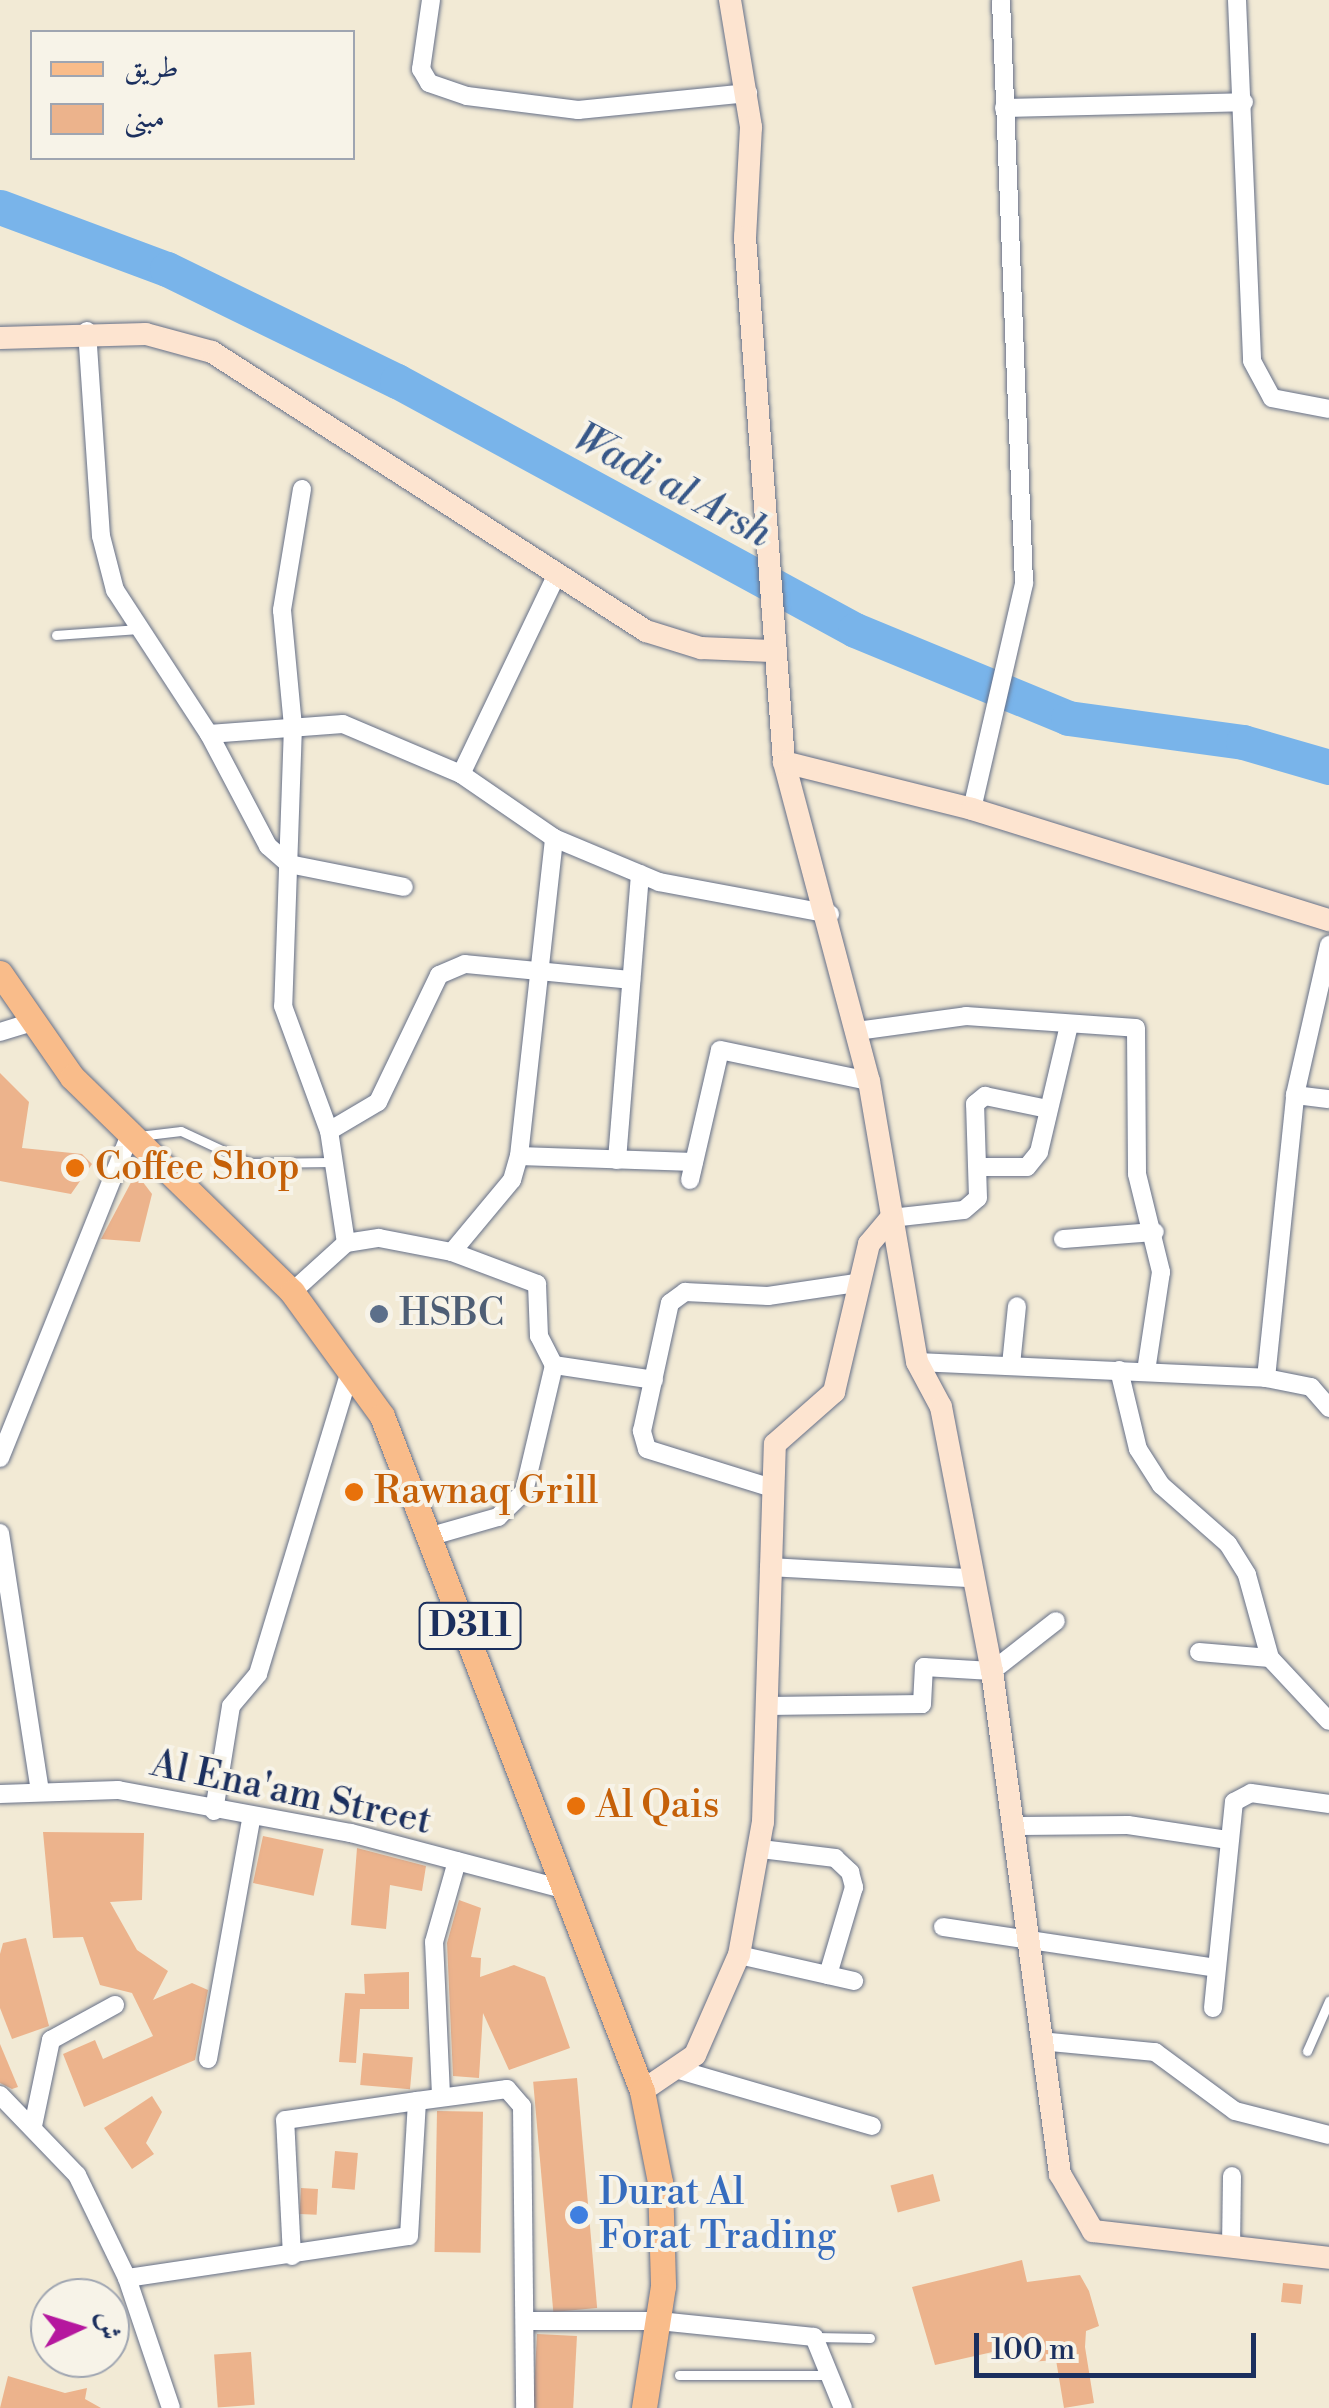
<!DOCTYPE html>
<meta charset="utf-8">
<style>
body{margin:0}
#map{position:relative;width:1329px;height:2408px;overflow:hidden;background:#f2ead5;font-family:"Libre Bodoni",Amiri,serif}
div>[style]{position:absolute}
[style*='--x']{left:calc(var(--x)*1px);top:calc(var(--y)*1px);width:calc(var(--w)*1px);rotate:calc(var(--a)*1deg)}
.river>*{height:35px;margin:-17.5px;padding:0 17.5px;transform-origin:17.5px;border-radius:17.5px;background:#79b4ea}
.building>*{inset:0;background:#ecb38c;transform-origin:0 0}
.roads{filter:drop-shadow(0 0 2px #667088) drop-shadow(0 0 2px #667088)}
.lane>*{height:9px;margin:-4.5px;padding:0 4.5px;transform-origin:4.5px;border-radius:4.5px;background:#fff}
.street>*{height:18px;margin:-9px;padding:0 9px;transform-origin:9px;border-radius:9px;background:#fff}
.secondary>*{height:22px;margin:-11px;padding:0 11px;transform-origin:11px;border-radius:11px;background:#fde4d0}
.primary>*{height:25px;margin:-12.5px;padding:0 12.5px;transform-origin:12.5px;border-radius:12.5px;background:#f9bc8a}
.dots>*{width:28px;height:28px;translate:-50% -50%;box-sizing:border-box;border:5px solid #f7f3e8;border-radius:50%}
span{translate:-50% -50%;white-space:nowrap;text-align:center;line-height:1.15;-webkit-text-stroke:8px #f7f3e8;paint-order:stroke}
.shield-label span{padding:2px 8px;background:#f7f3e8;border:2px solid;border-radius:8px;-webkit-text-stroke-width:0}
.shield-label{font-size:35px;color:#1b2f5e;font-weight:700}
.food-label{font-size:38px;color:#c56008}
.left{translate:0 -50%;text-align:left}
.service-label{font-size:38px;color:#4e5e75}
.street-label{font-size:38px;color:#1b2f5e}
.shop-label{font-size:38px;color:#366cbe}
.water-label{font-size:40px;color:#375788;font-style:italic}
.legend{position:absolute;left:30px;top:30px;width:325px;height:130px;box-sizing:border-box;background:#f7f3e8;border:2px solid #9fa5b1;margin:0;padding:12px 18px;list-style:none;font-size:30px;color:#1b2f5e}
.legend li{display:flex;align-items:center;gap:20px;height:50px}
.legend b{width:50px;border:2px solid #9fa5b1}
.north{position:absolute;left:30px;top:2278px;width:100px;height:100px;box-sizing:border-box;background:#f7f3e8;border:2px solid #9fa5b1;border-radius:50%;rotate:86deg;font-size:28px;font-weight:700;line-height:40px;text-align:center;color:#1b2f5e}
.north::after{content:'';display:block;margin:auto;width:35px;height:45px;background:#b5179e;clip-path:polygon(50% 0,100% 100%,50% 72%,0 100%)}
.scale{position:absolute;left:974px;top:2333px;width:282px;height:45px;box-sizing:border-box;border:5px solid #1b2f5e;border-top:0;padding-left:12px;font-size:30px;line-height:35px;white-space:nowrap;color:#1b2f5e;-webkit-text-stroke:8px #f7f3e8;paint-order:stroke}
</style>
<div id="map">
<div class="river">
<i style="--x:0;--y:207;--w:178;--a:20.4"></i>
<i style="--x:167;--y:269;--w:256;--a:26"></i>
<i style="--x:397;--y:381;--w:521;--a:28.53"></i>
<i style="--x:855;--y:630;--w:230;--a:22.4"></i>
<i style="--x:1068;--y:718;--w:177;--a:7.8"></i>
<i style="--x:1243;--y:742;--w:90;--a:16.2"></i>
</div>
<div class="building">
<i style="clip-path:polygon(0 1073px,29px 1102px,22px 1148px,82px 1154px,92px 1164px,71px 1194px,0 1181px)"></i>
<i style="clip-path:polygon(136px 1173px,152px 1194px,140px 1242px,101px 1239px)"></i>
<i style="clip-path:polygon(43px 1832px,144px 1833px,142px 1900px,110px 1902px,137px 1950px,168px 1971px,153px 2000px,192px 1983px,208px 1990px,195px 2060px,84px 2107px,63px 2054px,95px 2040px,103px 2059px,153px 2036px,132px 1993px,100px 1985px,83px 1937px,53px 1938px)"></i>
<i style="left:263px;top:1836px;width:62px;height:48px;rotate:12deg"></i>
<i style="clip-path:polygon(357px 1848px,426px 1866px,422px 1891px,390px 1885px,386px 1929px,351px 1925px)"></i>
<i style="clip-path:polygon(459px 1900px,481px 1908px,471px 1957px,481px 1958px,480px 1977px,514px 1965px,545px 1977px,570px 2048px,509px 2070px,483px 2013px,479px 2078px,453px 2076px,447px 1943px)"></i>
<i style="clip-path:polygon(26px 1938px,49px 2026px,12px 2039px,0 2008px,0 1954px,3px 1943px)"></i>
<i style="clip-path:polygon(409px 1972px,409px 2009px,360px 2009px,356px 2063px,339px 2062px,345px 1993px,365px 1994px,364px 1974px)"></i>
<i style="clip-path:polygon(0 2044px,18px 2087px,12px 2089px,0 2083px)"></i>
<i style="left:363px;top:2053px;width:50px;height:32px;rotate:5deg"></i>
<i style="left:577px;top:2078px;width:231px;height:44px;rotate:85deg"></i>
<i style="clip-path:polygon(152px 2096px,162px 2112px,146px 2143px,154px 2154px,132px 2169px,104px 2128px)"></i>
<i style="left:437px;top:2111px;width:46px;height:141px;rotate:1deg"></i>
<i style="left:335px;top:2151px;width:23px;height:37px;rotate:5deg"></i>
<i style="left:933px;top:2174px;width:28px;height:44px;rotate:75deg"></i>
<i style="left:301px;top:2188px;width:17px;height:26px;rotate:3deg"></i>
<i style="clip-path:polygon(1022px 2260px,1027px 2282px,1080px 2275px,1089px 2291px,1099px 2326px,1086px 2331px,1085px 2347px,1094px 2403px,1064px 2408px,1056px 2360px,1029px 2362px,1024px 2345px,935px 2365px,912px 2287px)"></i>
<i style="left:1283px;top:2283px;width:20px;height:19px;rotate:6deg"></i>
<i style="left:537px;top:2334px;width:40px;height:74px;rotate:3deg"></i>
<i style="left:251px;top:2352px;width:53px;height:37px;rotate:86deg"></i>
<i style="clip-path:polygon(8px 2376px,65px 2393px,87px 2388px,85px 2399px,101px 2408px,0 2408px)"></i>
</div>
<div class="roads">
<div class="lane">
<i style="--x:56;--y:635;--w:82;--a:-4.2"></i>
<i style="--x:139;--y:1136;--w:42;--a:-6.8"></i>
<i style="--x:181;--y:1131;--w:76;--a:24.9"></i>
<i style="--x:250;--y:1163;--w:84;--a:-0.7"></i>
<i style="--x:1307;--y:2051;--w:55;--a:-66.3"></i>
<i style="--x:814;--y:2337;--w:56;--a:1"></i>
<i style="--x:679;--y:2375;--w:146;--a:0"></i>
</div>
<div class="street">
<i style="--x:431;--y:0;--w:70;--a:98.2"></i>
<i style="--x:421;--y:69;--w:16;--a:60"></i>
<i style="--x:429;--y:83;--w:40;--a:18.9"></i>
<i style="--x:467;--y:96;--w:112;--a:7.2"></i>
<i style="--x:578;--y:110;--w:171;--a:-5.7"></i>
<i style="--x:1237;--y:0;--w:361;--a:87.6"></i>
<i style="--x:1252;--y:361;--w:42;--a:61.6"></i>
<i style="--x:1272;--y:398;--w:58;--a:10.9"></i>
<i style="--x:1004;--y:108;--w:240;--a:-1.4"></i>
<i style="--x:87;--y:331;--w:205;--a:86.1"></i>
<i style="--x:101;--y:536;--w:56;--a:75.5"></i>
<i style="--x:115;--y:590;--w:172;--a:56.9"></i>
<i style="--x:209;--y:734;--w:127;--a:62.2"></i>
<i style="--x:268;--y:846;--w:28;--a:41"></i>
<i style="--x:289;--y:864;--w:117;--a:11.3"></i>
<i style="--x:302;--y:489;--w:123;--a:99.4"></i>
<i style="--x:282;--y:610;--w:117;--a:84.6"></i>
<i style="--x:293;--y:726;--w:280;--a:92"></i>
<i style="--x:283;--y:1006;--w:133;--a:69.8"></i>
<i style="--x:557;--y:574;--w:222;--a:115.6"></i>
<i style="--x:461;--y:774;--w:113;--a:34.5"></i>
<i style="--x:554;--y:838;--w:114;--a:22.7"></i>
<i style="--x:659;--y:882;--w:174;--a:10.6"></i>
<i style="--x:209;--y:734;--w:134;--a:-4.3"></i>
<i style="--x:343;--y:724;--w:128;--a:23"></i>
<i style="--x:972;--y:809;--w:232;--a:-77"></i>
<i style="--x:1024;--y:583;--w:583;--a:-92.26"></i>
<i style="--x:857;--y:1031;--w:110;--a:-7.8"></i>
<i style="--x:966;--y:1016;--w:170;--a:4"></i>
<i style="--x:1136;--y:1028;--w:146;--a:89.6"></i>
<i style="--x:1137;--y:1174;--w:101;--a:76.2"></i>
<i style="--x:1161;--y:1272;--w:100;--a:98.6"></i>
<i style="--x:0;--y:1032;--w:30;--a:-17"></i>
<i style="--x:1295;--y:1095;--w:34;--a:7"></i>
<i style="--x:519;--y:1156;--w:175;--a:2"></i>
<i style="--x:617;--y:1160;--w:287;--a:-85.4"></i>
<i style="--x:978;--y:1167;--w:49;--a:0"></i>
<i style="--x:1027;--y:1167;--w:19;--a:-51"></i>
<i style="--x:1039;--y:1152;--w:130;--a:-76.7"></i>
<i style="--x:690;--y:1180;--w:133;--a:-77"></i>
<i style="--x:720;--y:1050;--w:152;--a:11.8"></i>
<i style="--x:891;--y:1218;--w:73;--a:-6.3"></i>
<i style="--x:964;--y:1210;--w:18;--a:-41"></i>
<i style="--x:978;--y:1198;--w:94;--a:-91.8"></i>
<i style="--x:975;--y:1104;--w:13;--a:-39"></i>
<i style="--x:985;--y:1096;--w:64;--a:11.7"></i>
<i style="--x:1063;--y:1239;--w:92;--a:-4.4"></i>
<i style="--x:346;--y:1243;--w:113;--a:-98.6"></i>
<i style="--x:329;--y:1131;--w:57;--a:-30.6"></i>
<i style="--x:378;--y:1102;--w:141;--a:-64.3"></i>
<i style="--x:439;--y:975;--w:28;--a:-23"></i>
<i style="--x:465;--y:964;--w:167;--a:5.5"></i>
<i style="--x:452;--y:1252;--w:94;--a:-50.2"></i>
<i style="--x:512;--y:1180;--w:25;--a:-74"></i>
<i style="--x:519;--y:1156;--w:320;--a:-83.7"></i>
<i style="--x:292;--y:1292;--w:73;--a:-42.2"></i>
<i style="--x:346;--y:1243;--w:33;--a:-9"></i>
<i style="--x:379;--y:1238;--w:74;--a:10.9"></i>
<i style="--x:452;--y:1252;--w:91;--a:20.6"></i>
<i style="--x:537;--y:1284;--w:52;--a:87.8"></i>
<i style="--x:539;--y:1336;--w:33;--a:63"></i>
<i style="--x:554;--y:1365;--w:101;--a:8.5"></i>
<i style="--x:917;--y:1362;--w:349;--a:2.6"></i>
<i style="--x:1266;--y:1378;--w:46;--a:11.3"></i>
<i style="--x:1311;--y:1387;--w:28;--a:49"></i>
<i style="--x:1011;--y:1365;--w:59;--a:-84.2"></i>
<i style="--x:1119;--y:1370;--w:81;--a:76.5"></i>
<i style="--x:1138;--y:1449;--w:43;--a:57.4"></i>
<i style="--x:1161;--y:1485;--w:89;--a:41.4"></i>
<i style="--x:1228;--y:1544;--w:36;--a:58"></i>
<i style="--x:1247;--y:1575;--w:86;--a:74.5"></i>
<i style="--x:1270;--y:1658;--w:86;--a:46.9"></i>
<i style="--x:1266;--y:1378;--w:284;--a:-84.1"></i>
<i style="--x:1295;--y:1095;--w:154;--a:-77.2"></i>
<i style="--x:0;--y:1458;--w:346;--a:-68.1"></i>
<i style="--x:772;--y:1488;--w:131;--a:-162.7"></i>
<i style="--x:647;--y:1449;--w:19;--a:-106"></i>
<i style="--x:642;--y:1431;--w:131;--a:-77.7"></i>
<i style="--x:670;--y:1303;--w:19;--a:-36"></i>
<i style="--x:685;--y:1292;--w:83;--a:2.8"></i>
<i style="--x:768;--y:1296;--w:89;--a:-8.4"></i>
<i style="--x:0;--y:1533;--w:261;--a:81.2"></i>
<i style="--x:435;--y:1535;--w:66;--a:-15.9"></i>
<i style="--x:498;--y:1517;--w:36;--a:-44"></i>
<i style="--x:524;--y:1492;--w:130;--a:-76.7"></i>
<i style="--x:769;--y:1567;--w:199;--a:3.2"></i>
<i style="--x:1199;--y:1652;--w:71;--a:4.8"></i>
<i style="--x:768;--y:1706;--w:154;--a:-0.7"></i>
<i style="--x:922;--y:1704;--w:37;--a:-87"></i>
<i style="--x:924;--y:1667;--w:68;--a:3.4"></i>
<i style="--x:992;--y:1671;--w:81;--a:-38"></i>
<i style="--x:0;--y:1794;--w:118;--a:-1.9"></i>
<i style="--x:118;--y:1790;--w:237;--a:10.5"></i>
<i style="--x:351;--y:1833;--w:222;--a:14.8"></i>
<i style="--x:214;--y:1811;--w:106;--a:-80.8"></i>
<i style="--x:231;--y:1706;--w:42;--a:-49.8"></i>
<i style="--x:258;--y:1674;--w:320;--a:-73.1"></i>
<i style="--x:1020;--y:1826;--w:108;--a:-0.5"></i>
<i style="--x:1128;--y:1825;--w:100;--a:8.6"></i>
<i style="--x:761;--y:1849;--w:75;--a:6.9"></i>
<i style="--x:835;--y:1858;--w:21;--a:43"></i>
<i style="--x:850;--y:1872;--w:16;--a:75"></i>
<i style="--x:854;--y:1887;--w:92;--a:106.5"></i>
<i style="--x:943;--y:1927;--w:272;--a:8.5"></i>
<i style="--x:739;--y:1955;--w:118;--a:12.7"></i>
<i style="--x:1213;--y:2008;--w:207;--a:-84.2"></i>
<i style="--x:1234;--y:1802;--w:19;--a:-28"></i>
<i style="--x:1251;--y:1793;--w:79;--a:8"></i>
<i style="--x:1040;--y:2041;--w:116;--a:5.5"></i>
<i style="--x:1155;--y:2052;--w:99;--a:36.4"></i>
<i style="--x:1235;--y:2111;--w:97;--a:14.3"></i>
<i style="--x:208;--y:2059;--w:244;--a:-79.8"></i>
<i style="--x:676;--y:2069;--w:204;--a:16.2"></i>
<i style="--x:0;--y:2095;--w:111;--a:46.1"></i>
<i style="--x:77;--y:2175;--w:114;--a:64.1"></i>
<i style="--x:127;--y:2278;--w:137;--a:71.3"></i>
<i style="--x:441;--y:2095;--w:153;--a:-92.6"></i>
<i style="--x:434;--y:1942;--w:84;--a:-74.1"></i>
<i style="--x:33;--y:2126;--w:88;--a:-78.2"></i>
<i style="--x:51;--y:2040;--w:73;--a:-28.7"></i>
<i style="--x:1231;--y:2248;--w:72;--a:-89.2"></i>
<i style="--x:292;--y:2256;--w:136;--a:-92.9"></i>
<i style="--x:285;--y:2120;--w:133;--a:-8.2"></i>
<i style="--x:127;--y:2278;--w:285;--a:-8.5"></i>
<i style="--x:409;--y:2236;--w:135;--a:-86.6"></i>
<i style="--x:417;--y:2101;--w:91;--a:-7.6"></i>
<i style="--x:507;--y:2089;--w:23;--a:49"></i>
<i style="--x:522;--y:2106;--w:302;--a:89.4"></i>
<i style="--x:525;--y:2321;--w:134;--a:0"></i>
<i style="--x:659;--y:2321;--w:156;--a:5.9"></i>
<i style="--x:814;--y:2337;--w:77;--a:67.8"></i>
</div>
<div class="secondary">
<i style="--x:730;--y:0;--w:129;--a:80.6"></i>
<i style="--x:751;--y:127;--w:110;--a:93.1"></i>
<i style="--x:745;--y:237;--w:526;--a:85.75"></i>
<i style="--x:784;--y:762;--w:330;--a:75.1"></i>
<i style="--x:869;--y:1081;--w:285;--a:80.3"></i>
<i style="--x:917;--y:1362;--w:51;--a:61.9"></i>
<i style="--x:941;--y:1407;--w:269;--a:79.1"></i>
<i style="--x:992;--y:1671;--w:508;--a:82.3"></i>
<i style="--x:1060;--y:2174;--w:66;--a:59.9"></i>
<i style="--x:1093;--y:2231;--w:238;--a:6.5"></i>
<i style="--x:0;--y:338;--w:146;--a:-1.6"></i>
<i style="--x:146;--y:334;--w:68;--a:15.3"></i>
<i style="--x:212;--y:352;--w:516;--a:32.74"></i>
<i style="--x:646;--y:631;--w:58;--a:17.2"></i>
<i style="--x:701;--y:648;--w:70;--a:2.5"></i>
<i style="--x:784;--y:762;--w:194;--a:14"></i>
<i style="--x:972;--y:809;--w:374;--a:17.3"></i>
<i style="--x:642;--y:2091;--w:64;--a:-34.2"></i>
<i style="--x:695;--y:2055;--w:109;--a:-66.3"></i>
<i style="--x:739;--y:1955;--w:135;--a:-79.8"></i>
<i style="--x:763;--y:1822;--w:378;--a:-88.2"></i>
<i style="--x:775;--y:1444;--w:79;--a:-41.4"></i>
<i style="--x:834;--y:1392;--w:152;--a:-76.7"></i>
<i style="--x:869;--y:1244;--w:34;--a:-50"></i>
</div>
<div class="primary">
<i style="--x:0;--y:973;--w:126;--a:55.3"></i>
<i style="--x:72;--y:1077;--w:308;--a:44.3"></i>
<i style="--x:292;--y:1292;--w:153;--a:54"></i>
<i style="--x:382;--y:1416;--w:723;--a:68.93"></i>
<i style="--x:642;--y:2091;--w:93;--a:78.8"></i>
<i style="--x:660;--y:2182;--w:104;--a:88.3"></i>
<i style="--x:663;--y:2286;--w:123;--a:98.9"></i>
</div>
</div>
<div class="dots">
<i style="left:75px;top:1168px;background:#e8710a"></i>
<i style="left:379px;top:1314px;background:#5c6f8a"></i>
<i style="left:354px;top:1492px;background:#e8710a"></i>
<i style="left:576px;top:1806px;background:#e8710a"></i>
<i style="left:579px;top:2215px;background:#3f7fe0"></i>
</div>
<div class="shield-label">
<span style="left:470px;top:1626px">D311</span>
</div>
<div class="food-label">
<span class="left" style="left:95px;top:1168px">Coffee Shop</span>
<span class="left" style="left:374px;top:1492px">Rawnaq Grill</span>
<span class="left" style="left:596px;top:1806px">Al Qais</span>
</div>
<div class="service-label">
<span class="left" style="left:399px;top:1314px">HSBC</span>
</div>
<div class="street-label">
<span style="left:291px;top:1793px;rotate:12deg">Al Ena'am Street</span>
</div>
<div class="shop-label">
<span class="left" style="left:599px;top:2215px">Durat Al<br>Forat Trading</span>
</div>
<div class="water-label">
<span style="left:672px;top:486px;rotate:28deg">Wadi al Arsh</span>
</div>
<ul class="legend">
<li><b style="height:12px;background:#f9bc8a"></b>طريق</li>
<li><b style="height:28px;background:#ecb38c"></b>مبنى</li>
</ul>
<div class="north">ش</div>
<div class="scale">100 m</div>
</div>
